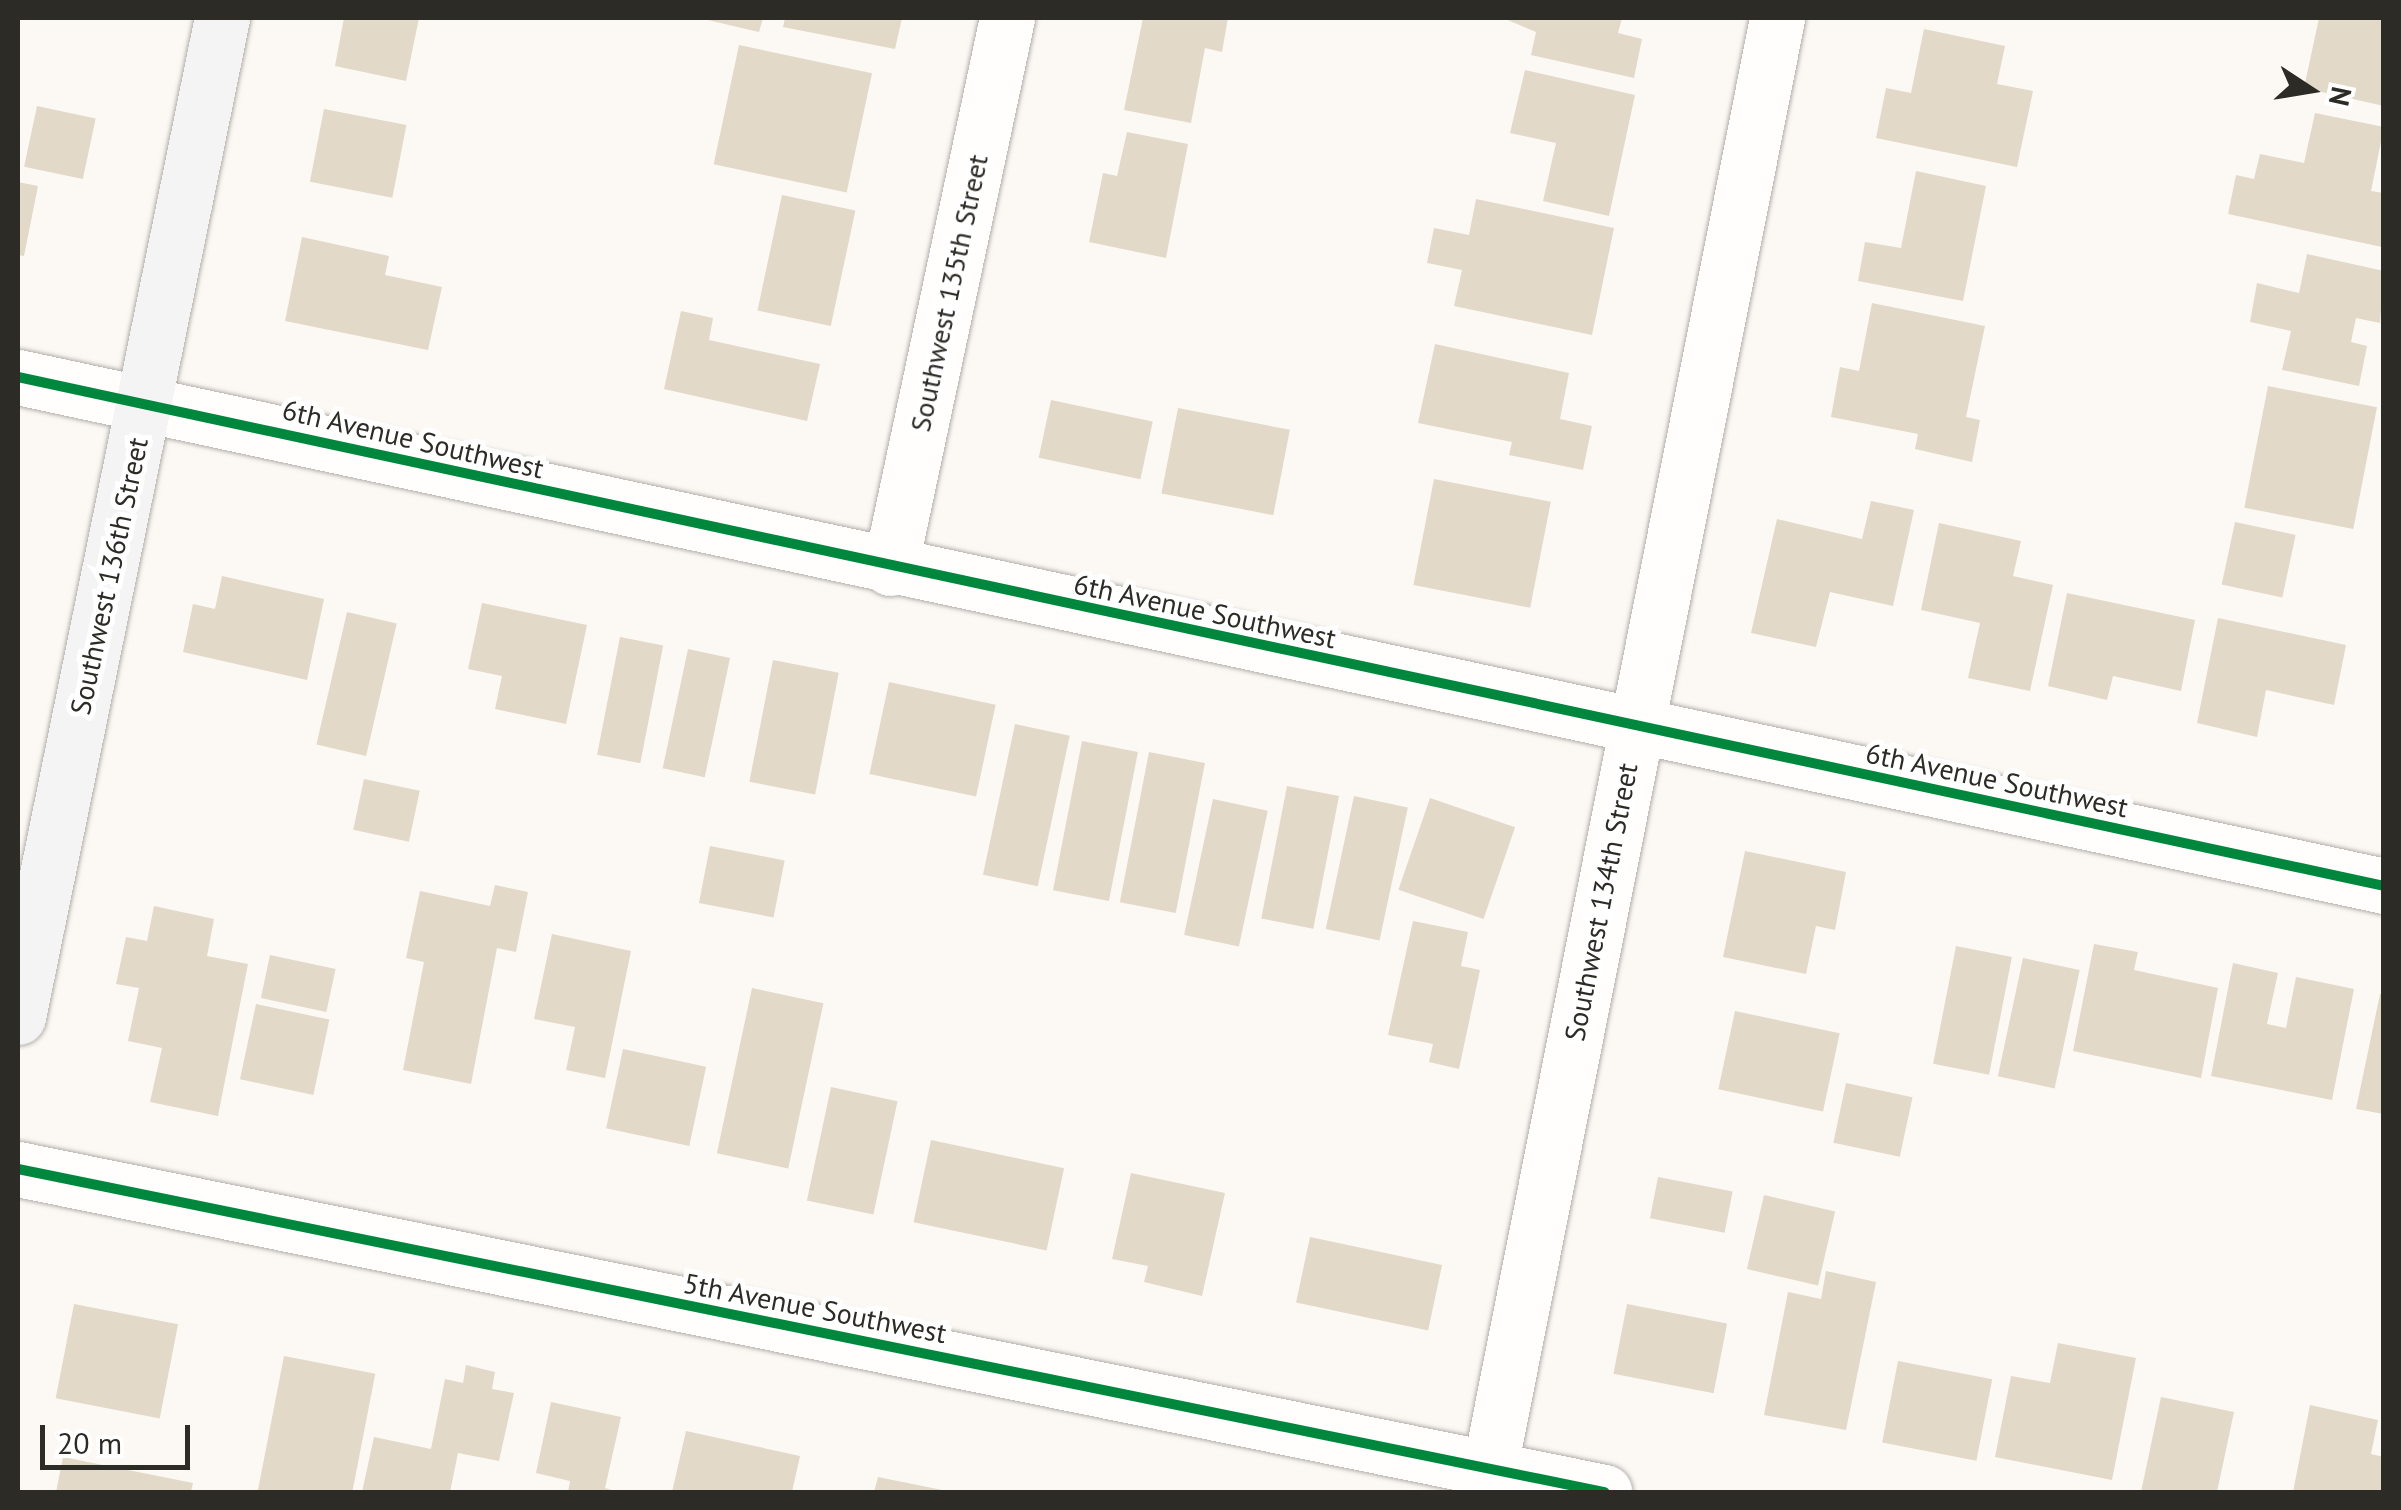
<!DOCTYPE html>
<style>
body{margin:0}
#map{position:relative;width:2401px;height:1510px;overflow:hidden;background:#fcf8f4;font-family:"PT Sans",sans-serif}
div>[style]{position:absolute}
[style*='--x']{left:calc(var(--x)*1px);top:calc(var(--y)*1px);width:calc(var(--w)*1px);rotate:calc(var(--a)*1deg)}
.building>*{inset:0;background:#e3d9c9;transform-origin:0 0}
.roads{filter:drop-shadow(0 0 2px #b2afab) drop-shadow(0 0 2px #b2afab)}
.street>*{height:55px;margin:-27.5px;padding:0 27.5px;transform-origin:27.5px;border-radius:27.5px;background:#fffefd}
.secondary>*{height:55px;margin:-27.5px;padding:0 27.5px;transform-origin:27.5px;border-radius:27.5px;background:#f4f4f5}
.cycleway>*{height:10px;margin:-5px;padding:0 5px;transform-origin:5px;border-radius:5px;background:#00873e}
span{translate:-50% -50%;white-space:nowrap;text-align:center;line-height:1.15;-webkit-text-stroke:10px #fff;paint-order:stroke}
.street-label{font-size:28px;color:#2d2b26}
.frame{position:absolute;inset:0;border:20px solid #2d2b26;pointer-events:none}
.north{position:absolute;left:2261px;top:40px;width:100px;height:100px;-webkit-text-stroke:8px #fff;paint-order:stroke;rotate:102deg;font-size:28px;font-weight:700;line-height:40px;text-align:center;color:#2d2b26}
.north::after{content:'';display:block;margin:auto;width:35px;height:45px;background:#2d2b26;clip-path:polygon(50% 0,100% 100%,50% 72%,0 100%)}
.scale{position:absolute;left:40px;top:1425px;width:150px;height:45px;box-sizing:border-box;border:5px solid #2d2b26;border-top:0;padding-left:12px;font-size:30px;line-height:35px;white-space:nowrap;color:#2d2b26;-webkit-text-stroke:8px #fff;paint-order:stroke}
</style>
<div id="map">
<div class="building">
<i style="clip-path:polygon(344px 18px,419px 18px,406px 81px,335px 66px)"></i>
<i style="clip-path:polygon(699px 18px,763px 18px,759px 32px)"></i>
<i style="clip-path:polygon(785px 18px,902px 18px,895px 49px,783px 27px)"></i>
<i style="clip-path:polygon(1143px 18px,1228px 18px,1222px 52px,1205px 48px,1191px 123px,1124px 110px)"></i>
<i style="clip-path:polygon(1503px 18px,1622px 18px,1618px 33px,1642px 39px,1634px 78px,1531px 55px,1536px 32px)"></i>
<i style="clip-path:polygon(2319px 18px,2384px 18px,2384px 106px,2304px 88px)"></i>
<i style="clip-path:polygon(1924px 29px,2005px 46px,1997px 84px,2033px 91px,2017px 167px,1876px 138px,1886px 88px,1911px 93px)"></i>
<i style="left:739px;top:45px;width:136px;height:122px;rotate:12deg"></i>
<i style="clip-path:polygon(1525px 70px,1635px 95px,1609px 216px,1543px 201px,1556px 143px,1510px 133px)"></i>
<i style="left:37px;top:106px;width:60px;height:62px;rotate:12deg"></i>
<i style="left:324px;top:109px;width:84px;height:74px;rotate:11deg"></i>
<i style="clip-path:polygon(2315px 113px,2384px 127px,2371px 191px,2384px 193px,2382px 247px,2228px 214px,2236px 175px,2254px 179px,2260px 154px,2304px 163px)"></i>
<i style="clip-path:polygon(1127px 132px,1188px 144px,1166px 258px,1089px 242px,1103px 173px,1117px 176px)"></i>
<i style="clip-path:polygon(1916px 171px,1986px 186px,1963px 301px,1858px 281px,1865px 242px,1901px 248px)"></i>
<i style="clip-path:polygon(18px 182px,38px 186px,24px 256px,18px 255px)"></i>
<i style="left:782px;top:195px;width:75px;height:118px;rotate:12deg"></i>
<i style="clip-path:polygon(1476px 199px,1614px 228px,1592px 335px,1454px 306px,1462px 270px,1427px 263px,1434px 228px,1469px 235px)"></i>
<i style="clip-path:polygon(302px 237px,389px 256px,385px 275px,442px 287px,428px 350px,285px 321px)"></i>
<i style="clip-path:polygon(2307px 254px,2384px 271px,2380px 323px,2356px 318px,2351px 342px,2367px 346px,2359px 386px,2282px 370px,2291px 331px,2250px 322px,2257px 283px,2299px 293px)"></i>
<i style="clip-path:polygon(1872px 303px,1985px 326px,1966px 417px,1980px 420px,1972px 462px,1915px 449px,1918px 434px,1831px 417px,1840px 367px,1859px 371px)"></i>
<i style="clip-path:polygon(681px 311px,713px 318px,709px 340px,820px 364px,807px 421px,664px 389px)"></i>
<i style="clip-path:polygon(1435px 344px,1569px 373px,1560px 419px,1592px 426px,1583px 470px,1509px 455px,1512px 442px,1418px 423px)"></i>
<i style="left:2268px;top:386px;width:111px;height:124px;rotate:11deg"></i>
<i style="left:1051px;top:400px;width:104px;height:59px;rotate:12deg"></i>
<i style="left:1178px;top:408px;width:114px;height:87px;rotate:11deg"></i>
<i style="left:1434px;top:479px;width:119px;height:108px;rotate:11deg"></i>
<i style="clip-path:polygon(1871px 501px,1914px 510px,1893px 606px,1830px 592px,1816px 647px,1751px 633px,1777px 519px,1862px 539px)"></i>
<i style="left:2235px;top:522px;width:62px;height:64px;rotate:12deg"></i>
<i style="clip-path:polygon(1939px 523px,2021px 541px,2013px 576px,2053px 585px,2030px 691px,1968px 678px,1980px 623px,1921px 610px)"></i>
<i style="clip-path:polygon(222px 576px,324px 599px,307px 680px,183px 652px,193px 604px,215px 609px)"></i>
<i style="clip-path:polygon(2067px 593px,2195px 620px,2181px 691px,2113px 676px,2107px 700px,2048px 686px)"></i>
<i style="clip-path:polygon(482px 603px,587px 625px,566px 724px,495px 709px,502px 676px,468px 669px)"></i>
<i style="left:347px;top:612px;width:51px;height:136px;rotate:13deg"></i>
<i style="clip-path:polygon(2218px 618px,2346px 645px,2334px 705px,2266px 690px,2257px 737px,2197px 723px)"></i>
<i style="left:620px;top:637px;width:44px;height:120px;rotate:11deg"></i>
<i style="left:688px;top:649px;width:43px;height:122px;rotate:12deg"></i>
<i style="left:773px;top:660px;width:67px;height:124px;rotate:11deg"></i>
<i style="left:889px;top:682px;width:109px;height:94px;rotate:12deg"></i>
<i style="left:1015px;top:724px;width:56px;height:154px;rotate:12deg"></i>
<i style="left:1082px;top:741px;width:57px;height:152px;rotate:11deg"></i>
<i style="left:1149px;top:752px;width:57px;height:153px;rotate:11deg"></i>
<i style="left:364px;top:779px;width:57px;height:52px;rotate:12deg"></i>
<i style="left:1287px;top:786px;width:53px;height:135px;rotate:11deg"></i>
<i style="left:1354px;top:796px;width:55px;height:136px;rotate:12deg"></i>
<i style="left:1430px;top:798px;width:90px;height:97px;rotate:19deg"></i>
<i style="left:1213px;top:799px;width:56px;height:139px;rotate:12deg"></i>
<i style="left:710px;top:846px;width:76px;height:58px;rotate:11deg"></i>
<i style="clip-path:polygon(1745px 851px,1846px 872px,1835px 930px,1816px 926px,1806px 974px,1723px 957px)"></i>
<i style="clip-path:polygon(495px 885px,528px 892px,516px 952px,497px 948px,471px 1084px,403px 1070px,424px 962px,406px 958px,420px 891px,490px 906px)"></i>
<i style="clip-path:polygon(154px 906px,214px 919px,207px 956px,248px 964px,218px 1116px,150px 1102px,162px 1048px,128px 1041px,139px 988px,116px 984px,126px 937px,147px 941px)"></i>
<i style="clip-path:polygon(1413px 921px,1468px 932px,1461px 966px,1480px 970px,1459px 1069px,1429px 1062px,1433px 1044px,1388px 1035px)"></i>
<i style="clip-path:polygon(552px 934px,631px 951px,605px 1078px,566px 1070px,575px 1027px,534px 1019px)"></i>
<i style="clip-path:polygon(2094px 944px,2138px 952px,2134px 970px,2218px 988px,2201px 1078px,2073px 1051px)"></i>
<i style="left:1956px;top:946px;width:57px;height:120px;rotate:11deg"></i>
<i style="left:270px;top:955px;width:67px;height:44px;rotate:12deg"></i>
<i style="left:2023px;top:958px;width:58px;height:121px;rotate:12deg"></i>
<i style="clip-path:polygon(2233px 963px,2278px 973px,2267px 1024px,2286px 1028px,2296px 977px,2354px 989px,2332px 1100px,2211px 1076px)"></i>
<i style="left:752px;top:988px;width:73px;height:169px;rotate:12deg"></i>
<i style="clip-path:polygon(2380px 994px,2384px 995px,2384px 1114px,2356px 1109px)"></i>
<i style="left:256px;top:1004px;width:75px;height:77px;rotate:12deg"></i>
<i style="left:1735px;top:1011px;width:107px;height:80px;rotate:12deg"></i>
<i style="left:623px;top:1049px;width:85px;height:81px;rotate:12deg"></i>
<i style="left:1846px;top:1083px;width:68px;height:61px;rotate:12deg"></i>
<i style="left:831px;top:1087px;width:68px;height:116px;rotate:12deg"></i>
<i style="left:931px;top:1140px;width:136px;height:84px;rotate:12deg"></i>
<i style="clip-path:polygon(1131px 1173px,1225px 1193px,1202px 1296px,1144px 1282px,1148px 1266px,1112px 1259px)"></i>
<i style="left:1658px;top:1177px;width:76px;height:42px;rotate:11deg"></i>
<i style="left:1764px;top:1195px;width:73px;height:76px;rotate:13deg"></i>
<i style="left:1310px;top:1237px;width:135px;height:67px;rotate:12deg"></i>
<i style="clip-path:polygon(1826px 1271px,1876px 1282px,1846px 1430px,1764px 1415px,1788px 1292px,1821px 1299px)"></i>
<i style="left:74px;top:1304px;width:106px;height:96px;rotate:11deg"></i>
<i style="left:1627px;top:1304px;width:102px;height:71px;rotate:11deg"></i>
<i style="clip-path:polygon(2058px 1343px,2136px 1358px,2112px 1480px,1995px 1457px,2011px 1376px,2050px 1383px)"></i>
<i style="left:284px;top:1356px;width:93px;height:139px;rotate:11deg"></i>
<i style="left:1898px;top:1361px;width:96px;height:83px;rotate:11deg"></i>
<i style="clip-path:polygon(466px 1365px,495px 1372px,492px 1389px,514px 1393px,499px 1461px,458px 1453px,450px 1492px,362px 1492px,374px 1437px,431px 1449px,445px 1379px,463px 1383px)"></i>
<i style="clip-path:polygon(2161px 1397px,2234px 1412px,2217px 1492px,2141px 1492px)"></i>
<i style="clip-path:polygon(551px 1402px,621px 1417px,605px 1488px,618px 1492px,568px 1492px,570px 1481px,536px 1473px)"></i>
<i style="clip-path:polygon(2310px 1405px,2378px 1420px,2371px 1454px,2384px 1457px,2384px 1492px,2293px 1492px)"></i>
<i style="clip-path:polygon(686px 1431px,800px 1456px,792px 1492px,672px 1492px)"></i>
<i style="clip-path:polygon(63px 1457px,193px 1483px,191px 1492px,56px 1492px)"></i>
<i style="clip-path:polygon(878px 1477px,947px 1491px,947px 1492px,874px 1492px)"></i>
</div>
<div class="roads">
<div class="street">
<i style="--x:18;--y:377;--w:2420;--a:12.14"></i>
<i style="--x:890;--y:568;--w:562;--a:-77.99"></i>
<i style="--x:18;--y:1169;--w:1619;--a:11.51"></i>
<i style="--x:1485;--y:1492;--w:1503;--a:-78.79"></i>
</div>
<div class="secondary">
<i style="--x:18;--y:1017;--w:1020;--a:-78.46"></i>
</div>
</div>
<div class="cycleway">
<i style="--x:18;--y:377;--w:2420;--a:12.14"></i>
<i style="--x:18;--y:1169;--w:1619;--a:11.51"></i>
</div>
<div class="street-label">
<span style="left:949px;top:293px;rotate:-78deg">Southwest 135th Street</span>
<span style="left:413px;top:439px;rotate:13deg">6th Avenue Southwest</span>
<span style="left:109px;top:576px;rotate:-78deg">Southwest 136th Street</span>
<span style="left:1205px;top:611px;rotate:12deg">6th Avenue Southwest</span>
<span style="left:1997px;top:780px;rotate:12deg">6th Avenue Southwest</span>
<span style="left:1601px;top:902px;rotate:-79deg">Southwest 134th Street</span>
<span style="left:815px;top:1308px;rotate:11deg">5th Avenue Southwest</span>
</div>
<div class="frame"></div>
<div class="north">N</div>
<div class="scale">20 m</div>
</div>
